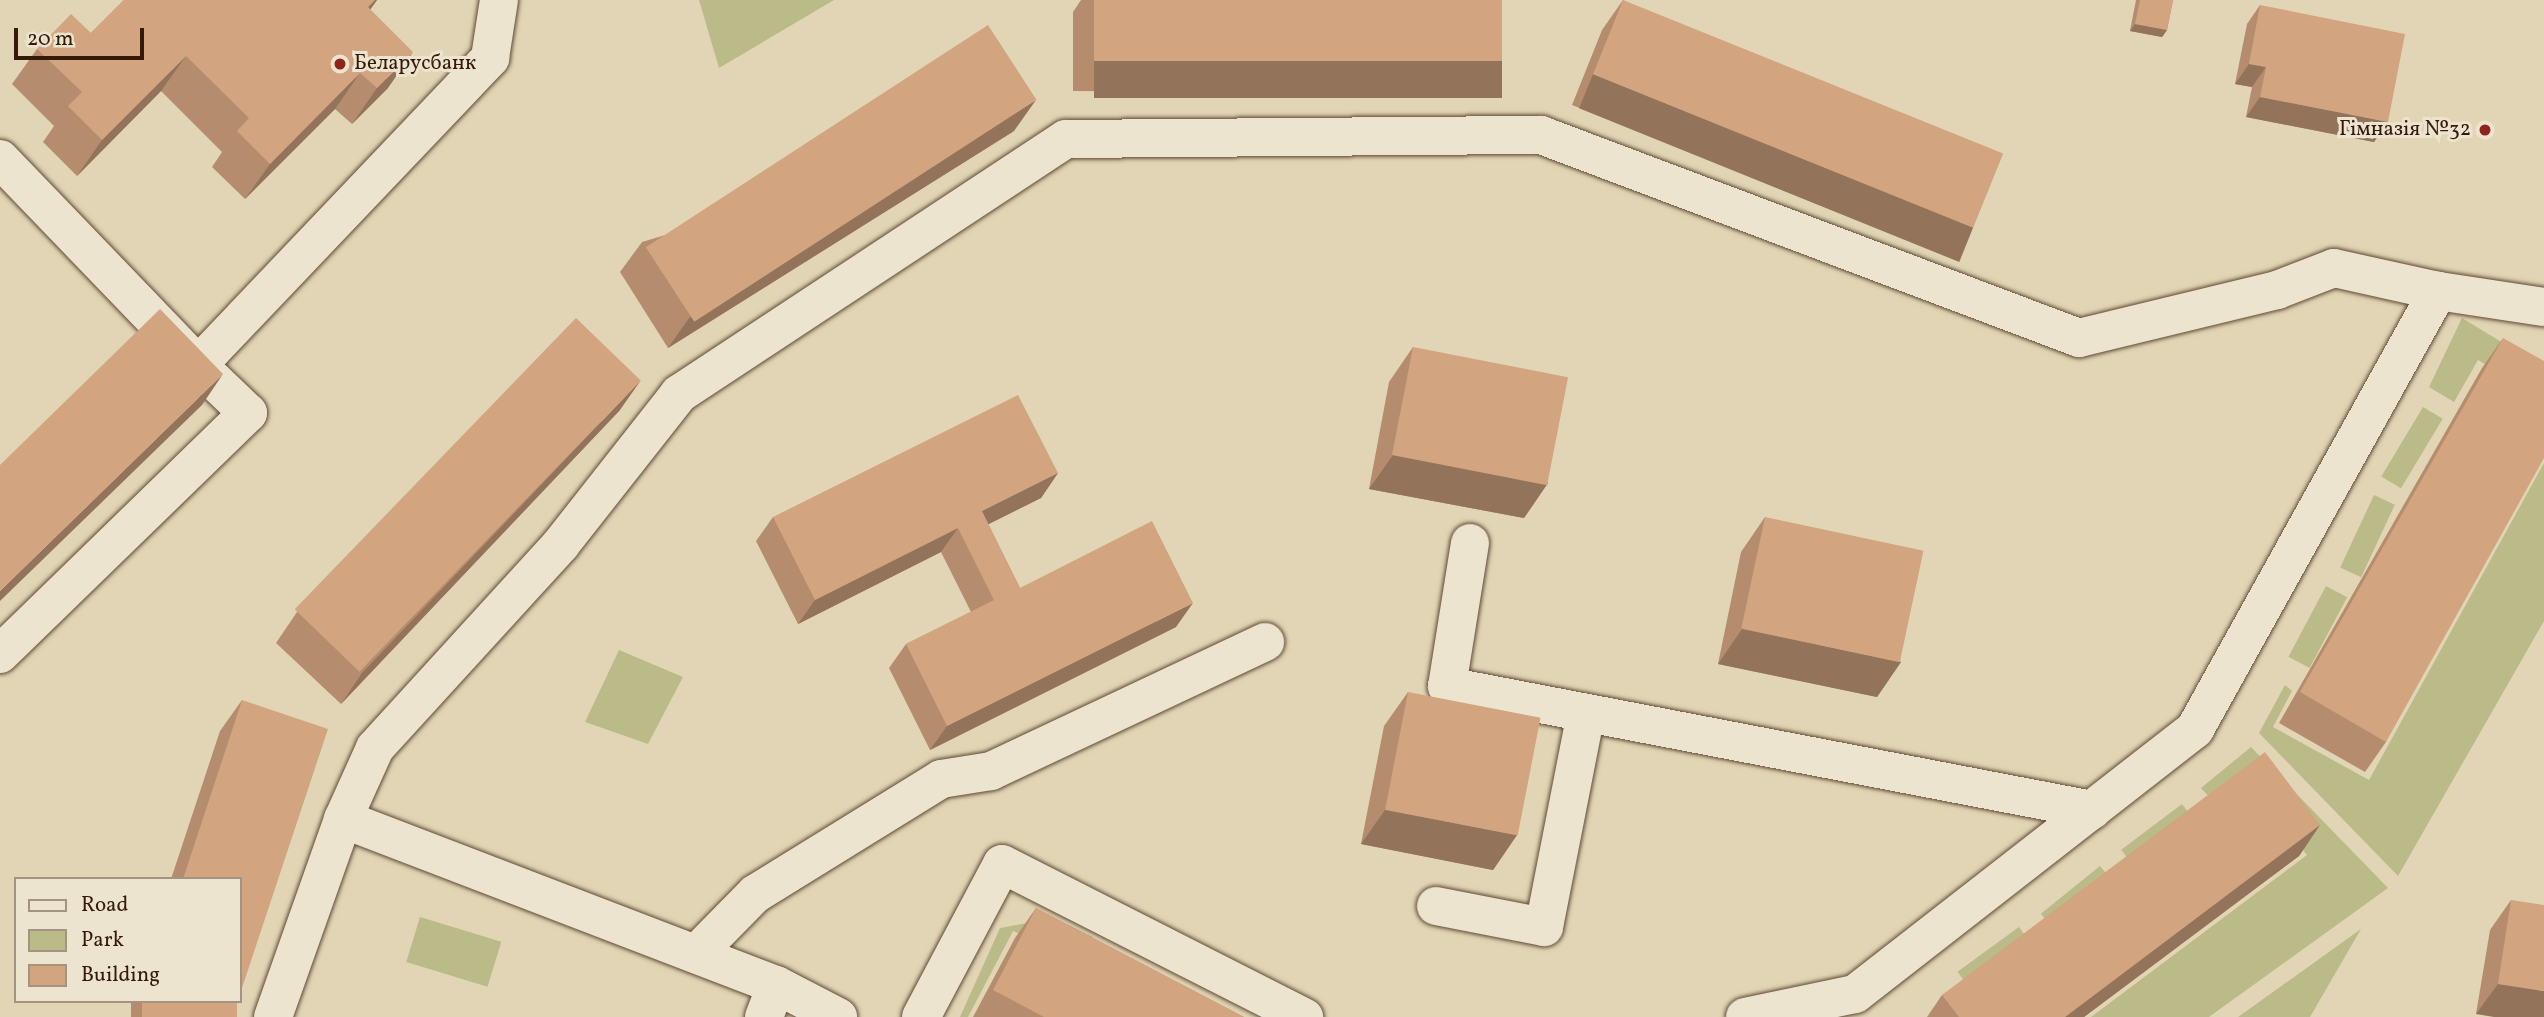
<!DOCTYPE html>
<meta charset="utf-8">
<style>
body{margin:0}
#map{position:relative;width:2544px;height:1017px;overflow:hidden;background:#e1d5b5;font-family:Vollkorn,serif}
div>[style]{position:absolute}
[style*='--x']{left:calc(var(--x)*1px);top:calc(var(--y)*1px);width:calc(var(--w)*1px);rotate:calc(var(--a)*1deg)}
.green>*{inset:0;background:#babb88;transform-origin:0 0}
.roads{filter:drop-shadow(0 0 2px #604935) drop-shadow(0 0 2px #604935)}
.minor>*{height:38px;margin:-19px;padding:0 19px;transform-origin:19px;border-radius:19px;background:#ece4cf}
.wall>*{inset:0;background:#b58d6e;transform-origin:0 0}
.shaded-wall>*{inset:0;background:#93735a;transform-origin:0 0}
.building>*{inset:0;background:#d2a480;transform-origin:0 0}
.dots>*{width:19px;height:19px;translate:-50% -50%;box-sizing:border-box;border:4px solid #ece4cf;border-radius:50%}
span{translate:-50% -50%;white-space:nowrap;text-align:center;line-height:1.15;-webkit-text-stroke:6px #ece4cf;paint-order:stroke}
.poi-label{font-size:21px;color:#351a0a}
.left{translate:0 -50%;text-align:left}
.right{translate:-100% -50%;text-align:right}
.legend{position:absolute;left:14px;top:877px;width:228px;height:126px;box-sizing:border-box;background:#ece4cf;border:2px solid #a39380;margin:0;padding:9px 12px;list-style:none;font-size:21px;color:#351a0a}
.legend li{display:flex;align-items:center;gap:14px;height:35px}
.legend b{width:35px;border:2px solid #a39380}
.scale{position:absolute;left:14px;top:28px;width:130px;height:32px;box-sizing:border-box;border:4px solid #351a0a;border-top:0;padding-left:9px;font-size:21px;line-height:24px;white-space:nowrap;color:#351a0a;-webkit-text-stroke:5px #ece4cf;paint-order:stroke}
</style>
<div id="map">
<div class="green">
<i style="clip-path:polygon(699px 0,834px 0,719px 68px)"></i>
<i style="clip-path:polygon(2462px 318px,2544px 368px,2544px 399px,2478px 360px,2454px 402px,2429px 387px)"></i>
<i style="left:2423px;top:407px;width:23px;height:81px;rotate:31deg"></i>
<i style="clip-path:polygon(2544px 463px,2544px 621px,2398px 876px,2259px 733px,2285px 685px,2292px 691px,2273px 727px,2369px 780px)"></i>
<i style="left:2374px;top:495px;width:23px;height:80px;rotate:25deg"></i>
<i style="left:2326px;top:586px;width:24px;height:80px;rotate:28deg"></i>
<i style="clip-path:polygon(619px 650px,683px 677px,648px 744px,585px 722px)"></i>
<i style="clip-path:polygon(2251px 747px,2388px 888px,2209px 1017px,2091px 1017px,2307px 855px,2246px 777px,2212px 800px,2201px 788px)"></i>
<i style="left:2182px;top:804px;width:15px;height:76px;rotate:53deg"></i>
<i style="left:2100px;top:866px;width:14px;height:76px;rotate:51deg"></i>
<i style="left:420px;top:917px;width:85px;height:47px;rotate:17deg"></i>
<i style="clip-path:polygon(1054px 918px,1093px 937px,1079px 960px,1013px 931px,968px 1017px,960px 1017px,1000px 928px)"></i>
<i style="left:2019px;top:927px;width:14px;height:76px;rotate:54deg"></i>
<i style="clip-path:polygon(2361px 929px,2310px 1017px,2238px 1017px)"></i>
</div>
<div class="roads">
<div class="minor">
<i style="--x:0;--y:159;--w:286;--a:46.1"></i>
<i style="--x:198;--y:365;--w:424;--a:-46.4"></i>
<i style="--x:490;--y:58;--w:59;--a:-81.2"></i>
<i style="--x:1470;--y:543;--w:145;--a:99.1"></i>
<i style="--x:1447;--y:686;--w:657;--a:10.88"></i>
<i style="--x:0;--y:654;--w:346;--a:-44.2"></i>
<i style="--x:248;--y:413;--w:69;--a:-136.2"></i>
<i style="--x:343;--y:819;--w:78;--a:-65.7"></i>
<i style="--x:375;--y:748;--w:276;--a:-47.6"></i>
<i style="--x:561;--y:544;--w:191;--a:-51.8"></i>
<i style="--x:679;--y:394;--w:463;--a:-33.4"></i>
<i style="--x:1066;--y:139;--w:475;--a:-0.5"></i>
<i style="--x:1541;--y:135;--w:575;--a:20.67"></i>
<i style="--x:2079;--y:338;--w:204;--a:-13.6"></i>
<i style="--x:2277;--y:290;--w:61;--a:-21.1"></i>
<i style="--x:2334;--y:268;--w:107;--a:12.5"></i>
<i style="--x:1436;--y:906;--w:110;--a:11"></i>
<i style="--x:1544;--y:927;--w:218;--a:-78.9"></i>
<i style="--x:696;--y:954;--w:84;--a:-45.5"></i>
<i style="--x:755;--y:894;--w:219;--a:-31.7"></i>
<i style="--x:941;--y:779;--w:51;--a:-9.1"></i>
<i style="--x:991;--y:771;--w:303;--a:-25.2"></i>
<i style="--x:273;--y:1017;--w:210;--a:-70.5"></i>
<i style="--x:343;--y:819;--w:464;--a:21"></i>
<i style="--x:764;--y:1017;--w:34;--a:-69"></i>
<i style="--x:776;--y:985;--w:70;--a:27.3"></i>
<i style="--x:921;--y:1017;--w:173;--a:-62.1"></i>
<i style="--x:1002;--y:864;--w:339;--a:26.9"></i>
<i style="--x:1745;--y:1017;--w:112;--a:-11.8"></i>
<i style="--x:1855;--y:994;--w:431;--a:-37.9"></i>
<i style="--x:2195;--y:729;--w:501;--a:-60.98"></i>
<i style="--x:2438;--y:291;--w:107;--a:8.6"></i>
</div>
</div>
<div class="wall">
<i style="clip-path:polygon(124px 0,377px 0,370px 10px,388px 88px,352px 124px,335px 109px,245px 199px,212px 167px,222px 152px,161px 91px,77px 176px,43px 142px,54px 126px,12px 84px,37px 49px,91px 33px)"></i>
<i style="clip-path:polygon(1081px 0,1502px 0,1502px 63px,1480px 94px,1073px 91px,1073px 12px)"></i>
<i style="clip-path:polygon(1623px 0,1974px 226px,1953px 257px,1572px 105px,1602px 30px)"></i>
<i style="clip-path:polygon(2136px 0,2173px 0,2167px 30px,2162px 37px,2130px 31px)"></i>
<i style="clip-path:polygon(2260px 5px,2388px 122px,2374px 142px,2246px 117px,2252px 87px,2235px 84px,2247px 24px)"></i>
<i style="clip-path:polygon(1014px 131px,668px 348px,620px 272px,642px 242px)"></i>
<i style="clip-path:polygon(2503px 338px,2386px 742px,2365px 772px,2279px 723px,2482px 368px)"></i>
<i style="clip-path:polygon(1413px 347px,1548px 483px,1524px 518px,1369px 489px,1389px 382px)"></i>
<i style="clip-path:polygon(620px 410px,341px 704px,276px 643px,297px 612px)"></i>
<i style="clip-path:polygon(1058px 473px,1041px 498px,988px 524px,1020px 588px,1176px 627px,930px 750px,889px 668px,906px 644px,971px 612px,941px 552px,798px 624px,756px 541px,773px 517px)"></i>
<i style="clip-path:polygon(1765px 517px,1901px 662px,1877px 697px,1718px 664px,1741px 552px)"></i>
<i style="clip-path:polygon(1408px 692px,1517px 835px,1493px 870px,1361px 844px,1384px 726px)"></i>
<i style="clip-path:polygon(242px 700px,240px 879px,171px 879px,220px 731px)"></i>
<i style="clip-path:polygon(2320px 825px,2299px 856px,2084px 1017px,1927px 1017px,1942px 995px)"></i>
<i style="clip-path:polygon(2511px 900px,2544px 1017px,2476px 1014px,2490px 930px)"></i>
<i style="clip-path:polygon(1036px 908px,1244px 1017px,973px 1017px,1015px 938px)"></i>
<i style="left:131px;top:1001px;width:106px;height:17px"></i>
</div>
<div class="shaded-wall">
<i style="clip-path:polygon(375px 0,377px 0,357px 28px,368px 7px)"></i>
<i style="clip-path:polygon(2135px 24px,2167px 30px,2162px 37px,2130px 31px)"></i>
<i style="clip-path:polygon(413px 52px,388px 88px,352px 124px,377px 88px)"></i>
<i style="clip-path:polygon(186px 56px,161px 91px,77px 176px,102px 140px)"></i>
<i style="left:1094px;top:61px;width:408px;height:37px"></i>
<i style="clip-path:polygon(2249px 64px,2266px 67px,2252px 87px,2235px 84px)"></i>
<i style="clip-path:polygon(360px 73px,335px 109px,245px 199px,270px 164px)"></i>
<i style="left:1593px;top:74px;width:410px;height:37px;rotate:22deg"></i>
<i style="clip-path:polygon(2260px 97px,2388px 122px,2374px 142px,2246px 117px)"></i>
<i style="clip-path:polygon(1036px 100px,1014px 131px,668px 348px,689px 318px)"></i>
<i style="clip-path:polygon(223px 374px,202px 405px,0 601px,0 591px)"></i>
<i style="clip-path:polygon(641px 380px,620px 410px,341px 704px,362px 673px)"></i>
<i style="clip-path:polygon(1393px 455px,1548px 483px,1524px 518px,1369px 489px)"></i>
<i style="clip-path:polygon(1058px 473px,1041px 498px,965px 536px,982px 511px)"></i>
<i style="clip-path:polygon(958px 528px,941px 552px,798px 624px,815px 600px)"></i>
<i style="clip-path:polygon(1193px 603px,1176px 627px,930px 750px,947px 726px)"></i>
<i style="clip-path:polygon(1742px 629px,1901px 662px,1877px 697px,1718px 664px)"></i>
<i style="clip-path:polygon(1385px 810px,1517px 835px,1493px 870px,1361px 844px)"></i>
<i style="clip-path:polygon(2320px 825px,2299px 856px,2084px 1017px,2065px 1017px)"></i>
<i style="clip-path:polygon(2498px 984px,2544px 991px,2544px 1017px,2494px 1017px,2476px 1014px)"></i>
</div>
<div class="building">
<i style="clip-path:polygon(124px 0,375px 0,368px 7px,413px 52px,377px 88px,360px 73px,270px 164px,237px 131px,249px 118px,186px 56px,102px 140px,68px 106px,82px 92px,37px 49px,71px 14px,91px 33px)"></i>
<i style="left:1094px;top:0;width:408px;height:61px"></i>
<i style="left:1623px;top:0;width:410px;height:80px;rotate:22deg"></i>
<i style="clip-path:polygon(2140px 0,2173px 0,2167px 30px,2135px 24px)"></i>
<i style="clip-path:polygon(2260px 5px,2405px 34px,2388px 122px,2260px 97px,2266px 67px,2249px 64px)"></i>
<i style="left:988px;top:25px;width:89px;height:408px;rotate:57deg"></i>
<i style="clip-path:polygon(160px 309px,223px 374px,0 591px,0 465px)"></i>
<i style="left:576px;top:318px;width:90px;height:405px;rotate:44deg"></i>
<i style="clip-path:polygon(2503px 338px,2544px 361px,2544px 458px,2386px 742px,2300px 692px)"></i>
<i style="left:1413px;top:347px;width:158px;height:110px;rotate:11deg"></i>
<i style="clip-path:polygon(1018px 395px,1058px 473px,982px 511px,1020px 588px,1152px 521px,1193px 603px,947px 726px,906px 644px,994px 600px,958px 528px,815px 600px,773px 517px)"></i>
<i style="left:1765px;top:517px;width:162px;height:114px;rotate:12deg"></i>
<i style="left:1408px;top:692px;width:135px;height:120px;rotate:11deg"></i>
<i style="clip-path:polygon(242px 700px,328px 729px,240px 994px,240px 879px,183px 879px)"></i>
<i style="clip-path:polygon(2265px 752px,2320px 825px,2065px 1017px,1959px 1017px,1942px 995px)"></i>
<i style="clip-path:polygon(2511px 900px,2544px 905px,2544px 991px,2498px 984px)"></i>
<i style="clip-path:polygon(1036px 908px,1244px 1017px,1044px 1017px,993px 990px)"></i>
<i style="left:142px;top:1001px;width:95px;height:17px"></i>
</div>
<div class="dots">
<i style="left:340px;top:64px;background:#8f2418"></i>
<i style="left:2485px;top:130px;background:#8f2418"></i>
</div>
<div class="poi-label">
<span class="left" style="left:354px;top:64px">Беларусбанк</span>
<span class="right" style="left:2471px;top:130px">Гімназія №32</span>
</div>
<ul class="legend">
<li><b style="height:9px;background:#ece4cf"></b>Road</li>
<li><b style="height:19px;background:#babb88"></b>Park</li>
<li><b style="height:19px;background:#d2a480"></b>Building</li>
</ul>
<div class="scale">20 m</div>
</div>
